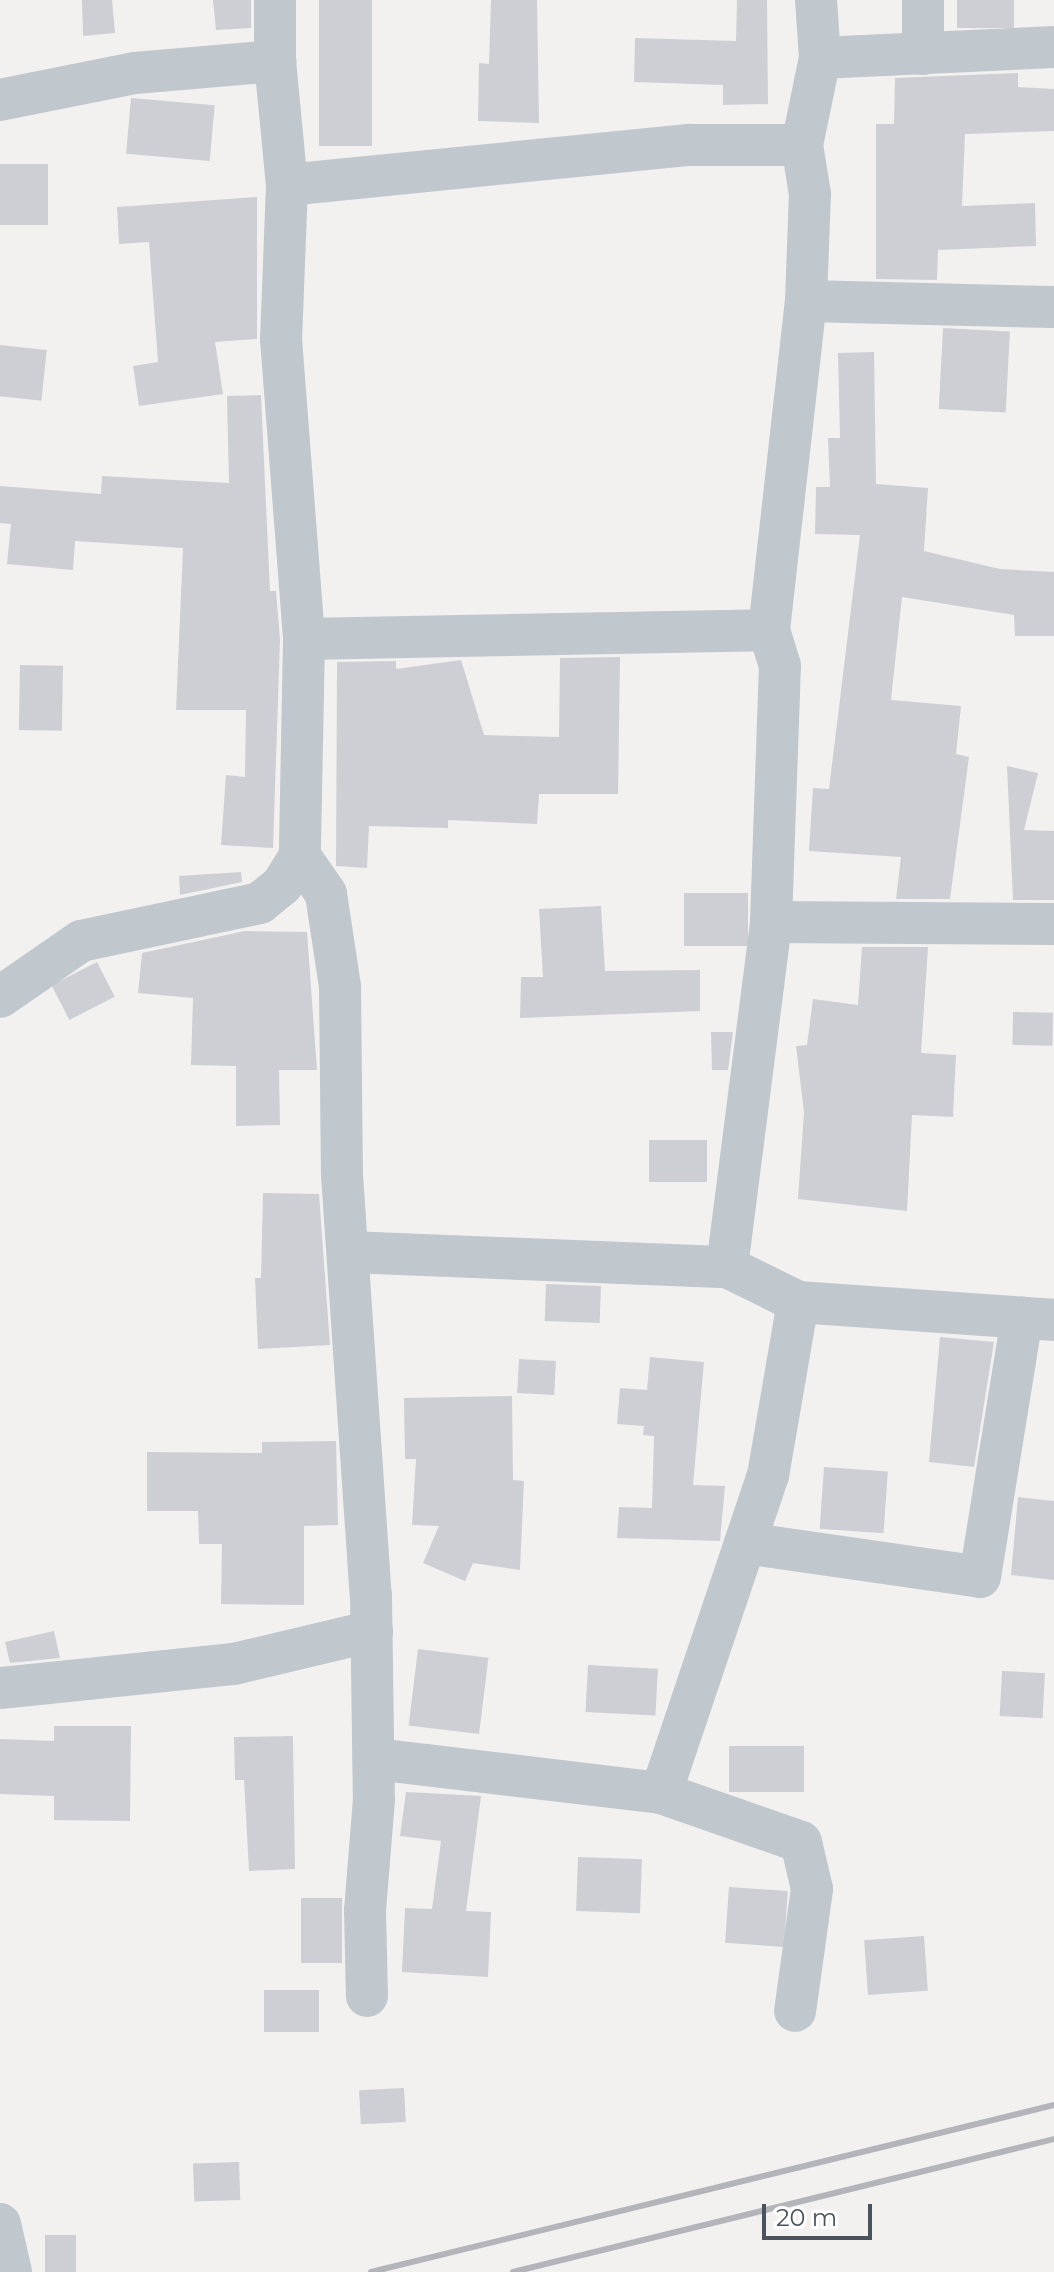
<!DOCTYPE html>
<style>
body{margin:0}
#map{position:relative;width:1054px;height:2272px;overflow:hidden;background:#f2f1f0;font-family:Montserrat,sans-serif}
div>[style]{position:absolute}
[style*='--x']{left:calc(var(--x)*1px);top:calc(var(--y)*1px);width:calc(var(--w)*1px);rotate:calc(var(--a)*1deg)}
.building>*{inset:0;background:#cecfd4;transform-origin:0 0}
.street>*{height:42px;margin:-21px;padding:0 21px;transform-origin:21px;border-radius:21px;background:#c0c7cd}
.rail>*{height:6px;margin:-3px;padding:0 3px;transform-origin:3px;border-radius:3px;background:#b3b5ba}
span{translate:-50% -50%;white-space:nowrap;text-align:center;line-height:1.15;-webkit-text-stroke:7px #fff;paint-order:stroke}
.scale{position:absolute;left:762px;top:2204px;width:110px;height:36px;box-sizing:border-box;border:4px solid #4a525b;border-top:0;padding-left:10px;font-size:24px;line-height:28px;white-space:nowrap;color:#4a525b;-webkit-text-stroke:6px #fff;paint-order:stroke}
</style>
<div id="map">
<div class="building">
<i style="clip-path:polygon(82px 0,112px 0,115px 33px,83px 36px)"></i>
<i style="clip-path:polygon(213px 0,251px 0,251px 28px,216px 30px)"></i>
<i style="left:319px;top:0;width:53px;height:146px"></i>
<i style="clip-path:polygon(491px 0,537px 0,539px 123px,478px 121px,479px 63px,489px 64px)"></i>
<i style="clip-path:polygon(737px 0,767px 0,768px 104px,723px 105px,723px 85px,634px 82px,635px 38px,736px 41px)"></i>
<i style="left:957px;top:0;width:57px;height:28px"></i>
<i style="clip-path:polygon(1018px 73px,1018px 87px,1054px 89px,1054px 131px,965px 134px,962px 206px,1035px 203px,1036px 246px,938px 250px,937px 280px,876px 279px,876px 124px,894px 124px,895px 78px)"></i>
<i style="left:131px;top:98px;width:84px;height:56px;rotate:5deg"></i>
<i style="left:48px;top:164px;width:61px;height:48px;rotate:90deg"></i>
<i style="clip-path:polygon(257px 197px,257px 339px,215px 342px,223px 394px,139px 406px,133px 366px,158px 362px,149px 242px,119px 244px,117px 207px)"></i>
<i style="left:943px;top:328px;width:67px;height:81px;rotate:3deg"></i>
<i style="left:0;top:345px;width:47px;height:51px;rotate:6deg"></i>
<i style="clip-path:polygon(874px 352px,876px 484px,928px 488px,924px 551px,1000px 569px,1054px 572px,1054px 636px,1015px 636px,1014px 615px,902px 597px,891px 700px,961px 706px,956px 754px,969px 757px,950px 899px,896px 899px,901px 857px,809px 851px,813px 788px,829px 789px,860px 535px,815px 534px,816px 487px,830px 487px,828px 438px,840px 438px,838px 353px)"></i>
<i style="clip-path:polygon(261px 395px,270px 591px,276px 591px,280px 640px,273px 848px,221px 845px,226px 775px,245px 777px,246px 710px,176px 710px,183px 548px,75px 541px,73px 570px,7px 564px,11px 524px,0 523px,0 486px,101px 494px,102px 476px,229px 483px,227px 396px)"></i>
<i style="clip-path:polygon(620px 657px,618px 794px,539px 794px,537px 824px,448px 820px,448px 828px,369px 826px,367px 868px,336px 866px,337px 662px,396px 661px,396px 669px,461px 660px,484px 735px,559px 737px,560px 658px)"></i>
<i style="left:20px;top:665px;width:43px;height:65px;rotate:1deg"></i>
<i style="clip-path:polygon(1007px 766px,1038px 773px,1024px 830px,1054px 831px,1054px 900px,1013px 900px)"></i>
<i style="clip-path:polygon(241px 872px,242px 882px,180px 895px,179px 876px)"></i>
<i style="left:684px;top:893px;width:64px;height:53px"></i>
<i style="clip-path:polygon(601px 906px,605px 971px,700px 970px,700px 1011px,520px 1018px,521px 977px,543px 977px,539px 909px)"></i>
<i style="clip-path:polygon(245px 931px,307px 932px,317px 1070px,279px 1070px,280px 1125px,236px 1126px,236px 1066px,191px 1065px,193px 998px,138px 993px,142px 953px)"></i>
<i style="clip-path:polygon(862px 947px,928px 947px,921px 1053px,956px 1055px,953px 1117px,912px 1115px,907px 1211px,798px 1199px,804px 1112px,796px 1046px,807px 1045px,813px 999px,858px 1005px)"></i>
<i style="left:97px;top:962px;width:39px;height:51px;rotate:63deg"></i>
<i style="left:1013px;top:1012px;width:40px;height:33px;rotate:1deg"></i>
<i style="clip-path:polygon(711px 1032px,733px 1032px,728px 1070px,712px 1070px)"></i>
<i style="left:649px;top:1140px;width:58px;height:42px"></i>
<i style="clip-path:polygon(263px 1193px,319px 1194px,330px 1345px,258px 1349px,255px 1278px,261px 1278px)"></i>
<i style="left:546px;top:1284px;width:55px;height:37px;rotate:2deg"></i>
<i style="clip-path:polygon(940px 1337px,994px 1342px,974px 1467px,929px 1462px)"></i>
<i style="clip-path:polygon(650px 1357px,704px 1362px,693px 1485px,725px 1486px,720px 1541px,617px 1538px,619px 1507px,652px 1508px,654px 1436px,643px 1435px,644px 1426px,617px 1424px,620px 1388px,647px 1390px)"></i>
<i style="left:519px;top:1359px;width:37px;height:34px;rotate:3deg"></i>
<i style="clip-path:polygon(512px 1396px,513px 1480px,524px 1481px,520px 1570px,473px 1563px,465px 1581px,423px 1563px,439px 1526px,412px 1525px,416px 1459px,405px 1459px,404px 1398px)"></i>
<i style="clip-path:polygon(336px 1441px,338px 1525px,304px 1526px,304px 1605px,221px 1604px,222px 1544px,199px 1544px,198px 1511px,147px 1511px,147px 1452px,262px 1453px,262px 1442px)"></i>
<i style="left:824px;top:1467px;width:64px;height:62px;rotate:4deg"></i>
<i style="clip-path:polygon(1018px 1497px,1054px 1501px,1054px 1580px,1011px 1575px)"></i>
<i style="clip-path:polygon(54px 1631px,60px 1658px,10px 1663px,5px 1642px)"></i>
<i style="left:418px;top:1649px;width:71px;height:77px;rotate:7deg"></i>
<i style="left:588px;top:1665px;width:70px;height:47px;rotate:3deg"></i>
<i style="left:1002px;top:1671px;width:43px;height:45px;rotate:3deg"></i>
<i style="clip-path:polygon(54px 1726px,131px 1726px,130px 1821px,54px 1820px,54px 1796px,0 1794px,0 1739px,54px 1741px)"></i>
<i style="clip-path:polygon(293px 1736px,295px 1869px,249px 1871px,244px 1780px,235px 1780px,234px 1737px)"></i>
<i style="left:804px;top:1746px;width:46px;height:75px;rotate:90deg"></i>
<i style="clip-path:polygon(406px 1792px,481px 1796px,466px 1911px,491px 1912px,488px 1977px,402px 1972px,405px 1908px,432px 1909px,441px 1841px,400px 1836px)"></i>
<i style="left:578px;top:1857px;width:64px;height:54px;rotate:2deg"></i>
<i style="left:729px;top:1887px;width:59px;height:56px;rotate:4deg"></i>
<i style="left:342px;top:1898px;width:65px;height:41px;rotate:90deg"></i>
<i style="left:924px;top:1936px;width:55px;height:60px;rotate:86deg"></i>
<i style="left:264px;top:1990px;width:55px;height:42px"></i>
<i style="left:404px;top:2088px;width:34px;height:45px;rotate:87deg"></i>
<i style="left:239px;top:2162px;width:38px;height:46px;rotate:88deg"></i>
<i style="left:45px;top:2235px;width:31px;height:37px"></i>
</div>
<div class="street">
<i style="--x:275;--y:0;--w:61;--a:90"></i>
<i style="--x:923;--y:0;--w:54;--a:90"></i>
<i style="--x:820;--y:58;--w:234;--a:-2.7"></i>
<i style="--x:0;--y:100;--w:138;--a:-11.3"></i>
<i style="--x:135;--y:73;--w:141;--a:-4.9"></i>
<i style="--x:275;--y:61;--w:125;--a:84.5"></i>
<i style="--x:287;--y:185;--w:154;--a:92.2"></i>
<i style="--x:281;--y:339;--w:301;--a:85.6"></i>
<i style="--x:304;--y:639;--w:217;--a:91.1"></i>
<i style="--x:300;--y:856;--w:34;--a:122"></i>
<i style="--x:282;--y:885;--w:28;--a:141"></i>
<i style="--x:260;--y:903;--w:183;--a:168"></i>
<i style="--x:81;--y:941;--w:98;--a:145.3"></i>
<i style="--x:287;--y:185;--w:404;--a:-5.7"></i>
<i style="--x:689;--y:145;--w:113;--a:0"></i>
<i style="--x:806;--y:301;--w:248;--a:1.4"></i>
<i style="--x:304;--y:639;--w:465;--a:-1.1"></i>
<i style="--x:300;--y:856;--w:46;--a:55.6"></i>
<i style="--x:326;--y:894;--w:94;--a:81.4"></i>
<i style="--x:340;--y:987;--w:188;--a:89.4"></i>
<i style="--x:342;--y:1175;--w:421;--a:86.1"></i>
<i style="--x:371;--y:1595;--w:204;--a:89.2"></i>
<i style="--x:374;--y:1799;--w:111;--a:94.6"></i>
<i style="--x:365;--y:1910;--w:86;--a:88.7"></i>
<i style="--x:771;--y:922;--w:283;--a:0.4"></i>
<i style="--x:349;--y:1252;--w:378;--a:2.3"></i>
<i style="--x:727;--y:1267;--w:79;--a:26.2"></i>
<i style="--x:798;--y:1302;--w:176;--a:99.8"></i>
<i style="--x:768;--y:1475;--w:336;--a:108.6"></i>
<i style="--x:661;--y:1793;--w:289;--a:-173.2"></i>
<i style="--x:727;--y:1267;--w:348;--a:-82.7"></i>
<i style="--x:771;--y:922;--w:256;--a:-88"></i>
<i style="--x:780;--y:666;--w:38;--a:-107"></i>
<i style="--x:769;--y:630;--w:331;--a:-83.6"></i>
<i style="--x:806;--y:301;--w:107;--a:-87.9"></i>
<i style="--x:810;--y:194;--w:50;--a:-99.3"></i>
<i style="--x:802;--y:145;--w:89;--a:-78.3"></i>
<i style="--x:820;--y:58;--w:58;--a:-93.9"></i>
<i style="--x:798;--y:1302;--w:257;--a:4"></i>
<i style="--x:745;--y:1543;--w:237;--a:8.2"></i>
<i style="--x:980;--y:1577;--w:263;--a:-80.8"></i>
<i style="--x:0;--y:1688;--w:235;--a:-5.9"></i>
<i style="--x:234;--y:1664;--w:142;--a:-13.4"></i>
<i style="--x:661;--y:1793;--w:148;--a:19.3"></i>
<i style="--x:801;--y:1842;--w:48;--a:76.8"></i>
<i style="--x:812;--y:1889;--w:123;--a:97.9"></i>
<i style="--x:0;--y:2224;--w:49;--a:77.1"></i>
</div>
<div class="rail">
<i style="--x:371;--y:2272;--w:703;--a:-13.74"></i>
<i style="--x:513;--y:2272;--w:557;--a:-13.81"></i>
</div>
<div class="scale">20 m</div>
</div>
